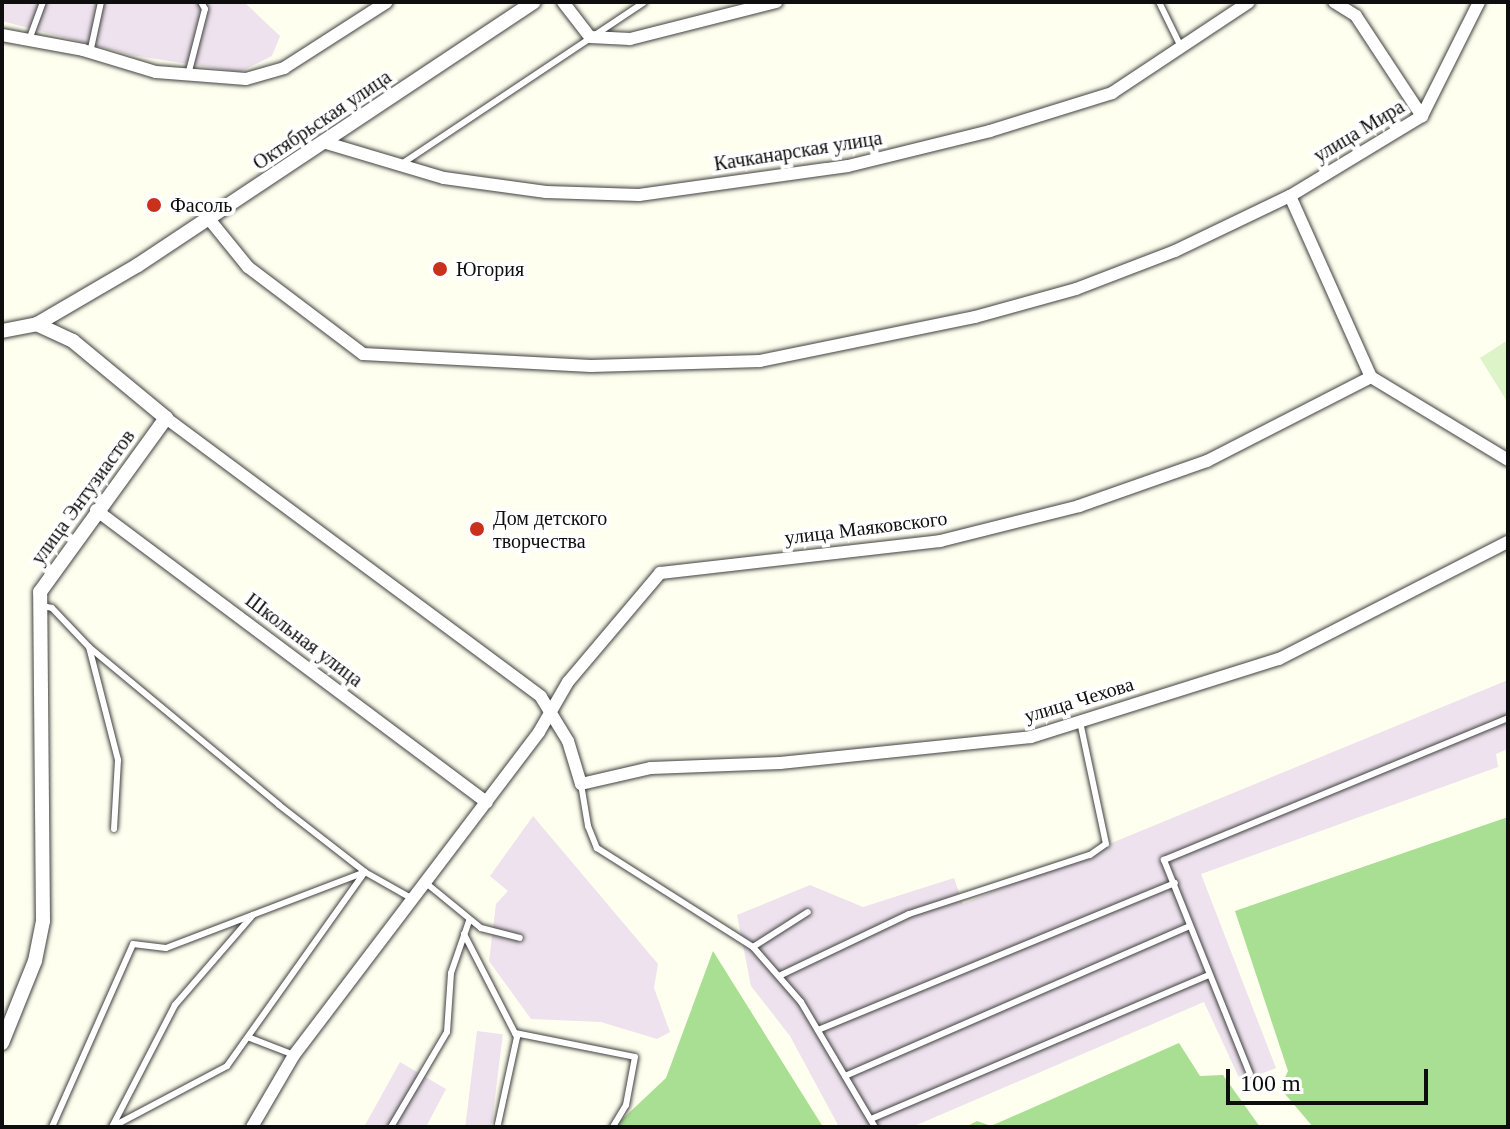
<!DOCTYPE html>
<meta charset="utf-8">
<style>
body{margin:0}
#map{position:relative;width:1510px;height:1129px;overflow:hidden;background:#ffffef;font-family:Georgia,serif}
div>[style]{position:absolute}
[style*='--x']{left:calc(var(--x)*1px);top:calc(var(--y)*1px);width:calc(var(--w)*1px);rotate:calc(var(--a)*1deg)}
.industrial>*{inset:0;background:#ede2ed;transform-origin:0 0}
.forest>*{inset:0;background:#a8df93}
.pitch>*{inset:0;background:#ddf3c8}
.roads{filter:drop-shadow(0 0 2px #414141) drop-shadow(0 0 2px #414141)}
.service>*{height:6px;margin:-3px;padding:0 3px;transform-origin:3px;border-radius:3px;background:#fff}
.minor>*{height:12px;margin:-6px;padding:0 6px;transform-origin:6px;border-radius:6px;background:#fff}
.tertiary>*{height:14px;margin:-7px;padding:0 7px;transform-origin:7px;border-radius:7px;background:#fff}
.dots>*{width:22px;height:22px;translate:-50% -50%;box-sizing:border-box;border:4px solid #fff;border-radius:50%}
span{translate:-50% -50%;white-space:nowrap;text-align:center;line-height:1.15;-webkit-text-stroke:8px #fff;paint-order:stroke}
.street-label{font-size:20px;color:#0e0e0e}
.poi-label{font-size:20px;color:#0e0e0e}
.left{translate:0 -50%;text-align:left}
.frame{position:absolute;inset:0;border:4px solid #0e0e0e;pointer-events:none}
.scale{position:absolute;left:1226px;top:1069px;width:202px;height:36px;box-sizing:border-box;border:4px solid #0e0e0e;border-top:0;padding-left:10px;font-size:24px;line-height:28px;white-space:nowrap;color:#0e0e0e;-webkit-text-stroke:6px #fff;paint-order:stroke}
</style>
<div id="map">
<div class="industrial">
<i style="clip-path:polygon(2px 2px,244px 2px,280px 36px,272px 56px,240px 72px,131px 55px,2px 21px)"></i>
<i style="clip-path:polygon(1508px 680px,1508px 749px,1496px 754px,1498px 767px,1201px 874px,1276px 1068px,1241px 1082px,1204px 1002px,912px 1127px,839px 1127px,790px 1036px,751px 986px,737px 915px,810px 885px,863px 907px,954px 878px,963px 904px)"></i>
<i style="clip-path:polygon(533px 816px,658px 964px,654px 988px,670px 1032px,657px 1039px,601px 1022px,531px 1019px,489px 961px,496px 904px,508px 891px,490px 876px)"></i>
<i style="left:477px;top:1031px;width:26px;height:97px;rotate:7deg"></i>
<i style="clip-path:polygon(400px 1062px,446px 1089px,426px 1127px,364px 1127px)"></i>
</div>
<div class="forest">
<i style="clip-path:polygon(1508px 817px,1508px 1127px,1313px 1127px,1280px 1088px,1288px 1071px,1235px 911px)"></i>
<i style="clip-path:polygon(713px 951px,823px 1127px,614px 1127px,666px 1078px)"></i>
<i style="clip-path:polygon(1179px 1043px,1200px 1076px,1223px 1075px,1260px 1127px,966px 1127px,977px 1121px,991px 1126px)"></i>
</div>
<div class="pitch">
<i style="clip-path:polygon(1508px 340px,1508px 403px,1480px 358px)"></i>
</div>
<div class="roads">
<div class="service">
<i style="--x:1159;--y:2;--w:52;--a:63.9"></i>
<i style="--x:29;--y:40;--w:40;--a:-69.8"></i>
<i style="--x:90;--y:53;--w:52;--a:-77.8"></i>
<i style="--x:188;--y:75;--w:68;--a:-75.6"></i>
<i style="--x:205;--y:9;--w:8;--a:-120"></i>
<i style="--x:400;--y:165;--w:293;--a:-33.7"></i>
<i style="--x:42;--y:606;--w:10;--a:11"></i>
<i style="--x:52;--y:608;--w:54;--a:46.5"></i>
<i style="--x:89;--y:647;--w:247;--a:39.7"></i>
<i style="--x:279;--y:805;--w:109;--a:37.9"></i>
<i style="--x:365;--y:872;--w:53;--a:29.5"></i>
<i style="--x:89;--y:647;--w:117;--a:75.6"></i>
<i style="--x:118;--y:760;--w:69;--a:93.3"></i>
<i style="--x:581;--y:784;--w:43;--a:80.5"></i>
<i style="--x:588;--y:826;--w:24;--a:68"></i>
<i style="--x:597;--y:848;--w:185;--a:32.4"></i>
<i style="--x:753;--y:947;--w:73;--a:48.9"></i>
<i style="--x:801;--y:1002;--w:145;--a:59.4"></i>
<i style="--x:426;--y:883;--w:71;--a:39.3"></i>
<i style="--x:481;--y:928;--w:40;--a:14.4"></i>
<i style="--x:464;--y:934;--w:116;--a:62.8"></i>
<i style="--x:517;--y:1037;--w:89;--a:102.3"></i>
<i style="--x:753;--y:947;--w:65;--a:-32.5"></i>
<i style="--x:779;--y:976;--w:144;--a:-25.5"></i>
<i style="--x:909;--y:914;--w:190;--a:-18.1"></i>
<i style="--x:1090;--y:855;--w:19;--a:-35"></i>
<i style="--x:1106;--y:844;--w:125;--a:-102"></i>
<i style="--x:818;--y:1030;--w:386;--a:-22.4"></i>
<i style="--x:515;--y:1033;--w:122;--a:11.3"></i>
<i style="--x:635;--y:1057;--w:49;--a:100.6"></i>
<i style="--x:626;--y:1105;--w:26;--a:121"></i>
<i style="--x:250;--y:1038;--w:47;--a:21.1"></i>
<i style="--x:1250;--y:1074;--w:231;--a:-111.9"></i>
<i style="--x:1164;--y:860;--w:372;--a:-22.4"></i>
<i style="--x:845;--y:1076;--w:376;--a:-23.5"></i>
<i style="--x:871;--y:1119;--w:366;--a:-23.1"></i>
<i style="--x:52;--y:1127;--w:200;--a:-66.1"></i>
<i style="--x:133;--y:944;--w:33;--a:7"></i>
<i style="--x:166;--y:948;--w:213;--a:-20.9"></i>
<i style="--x:112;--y:1127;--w:130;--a:-27.9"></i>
<i style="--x:227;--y:1066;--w:238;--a:-54.6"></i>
<i style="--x:112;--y:1127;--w:137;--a:-62.7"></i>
<i style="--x:175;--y:1005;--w:119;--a:-49.1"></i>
<i style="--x:391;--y:1127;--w:110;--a:-59.5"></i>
<i style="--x:447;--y:1032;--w:59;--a:-86.1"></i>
<i style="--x:451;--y:973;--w:55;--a:-70.9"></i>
</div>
<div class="minor">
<i style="--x:563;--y:2;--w:44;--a:52.4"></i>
<i style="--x:590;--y:37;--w:40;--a:2.9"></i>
<i style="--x:630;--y:39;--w:151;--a:-14.2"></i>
<i style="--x:1334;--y:2;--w:26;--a:32"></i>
<i style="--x:1356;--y:16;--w:120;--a:56.6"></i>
<i style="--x:2;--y:35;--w:82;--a:10.5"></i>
<i style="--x:83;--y:50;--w:76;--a:16.8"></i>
<i style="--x:156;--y:72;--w:90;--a:4.4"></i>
<i style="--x:246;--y:79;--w:40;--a:-16"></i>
<i style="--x:284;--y:68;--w:122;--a:-32.7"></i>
<i style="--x:323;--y:142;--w:126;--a:16.6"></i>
<i style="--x:444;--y:178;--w:103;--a:7.8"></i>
<i style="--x:546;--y:192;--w:93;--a:1.8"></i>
<i style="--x:639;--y:195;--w:211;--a:-7.9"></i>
<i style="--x:848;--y:166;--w:146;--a:-13.8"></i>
<i style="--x:990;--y:131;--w:128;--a:-17.3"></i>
<i style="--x:1112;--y:93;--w:164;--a:-33.6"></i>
<i style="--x:1290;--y:196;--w:198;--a:65.9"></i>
<i style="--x:1371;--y:377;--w:160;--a:31.2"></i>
<i style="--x:209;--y:219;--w:62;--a:50.9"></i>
<i style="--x:248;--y:267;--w:144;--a:37.1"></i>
<i style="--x:363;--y:354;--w:228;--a:3"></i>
<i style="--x:591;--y:366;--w:169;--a:-1.7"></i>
<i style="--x:760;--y:361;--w:219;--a:-11.6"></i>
<i style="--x:975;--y:317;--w:105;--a:-15.5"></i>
<i style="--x:1076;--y:289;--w:106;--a:-21"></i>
<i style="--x:1175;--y:251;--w:127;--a:-25.6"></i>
<i style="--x:1290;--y:196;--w:154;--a:-31.2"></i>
<i style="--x:1422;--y:116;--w:127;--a:-63.4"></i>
<i style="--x:166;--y:418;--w:467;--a:36.6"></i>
<i style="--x:541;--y:697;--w:52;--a:58.5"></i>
<i style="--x:568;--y:741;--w:45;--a:73.2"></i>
<i style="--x:581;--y:784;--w:72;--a:-12.9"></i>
<i style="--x:651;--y:768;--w:129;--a:-2.2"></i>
<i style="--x:780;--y:763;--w:252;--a:-5.9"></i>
<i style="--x:1031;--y:737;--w:260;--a:-17.5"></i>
<i style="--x:1279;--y:659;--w:257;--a:-27.1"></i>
<i style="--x:96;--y:510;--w:488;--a:36.8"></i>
<i style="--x:252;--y:1127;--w:83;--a:-59.7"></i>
<i style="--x:294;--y:1055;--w:405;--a:-52.8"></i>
<i style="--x:539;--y:732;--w:58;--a:-59.9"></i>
<i style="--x:568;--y:682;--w:143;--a:-49.8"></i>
<i style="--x:660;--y:573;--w:282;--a:-6.5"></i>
<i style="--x:940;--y:541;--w:143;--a:-14.1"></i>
<i style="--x:1079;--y:506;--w:136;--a:-19.4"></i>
<i style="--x:1207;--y:461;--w:184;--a:-27.1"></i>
</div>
<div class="tertiary">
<i style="--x:2;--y:331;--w:36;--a:-11"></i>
<i style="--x:37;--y:324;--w:117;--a:-30.3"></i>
<i style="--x:138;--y:265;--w:475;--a:-33.6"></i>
<i style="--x:2;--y:1043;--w:88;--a:-68.1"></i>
<i style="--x:35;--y:961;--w:41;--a:-78.7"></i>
<i style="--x:43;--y:921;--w:329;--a:-90.5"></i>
<i style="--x:40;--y:592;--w:215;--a:-54.1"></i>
<i style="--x:166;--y:418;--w:121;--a:-140.4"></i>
<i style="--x:73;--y:341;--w:40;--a:-155"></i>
</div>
</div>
<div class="dots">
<i style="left:154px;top:205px;background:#c9311b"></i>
<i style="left:440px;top:269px;background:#c9311b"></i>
<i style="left:477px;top:529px;background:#c9311b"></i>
</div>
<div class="street-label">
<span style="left:322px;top:120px;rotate:-34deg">Октябрьская улица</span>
<span style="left:1359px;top:131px;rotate:-31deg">улица Мира</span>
<span style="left:798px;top:151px;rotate:-9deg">Качканарская улица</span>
<span style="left:83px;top:497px;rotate:-54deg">улица Энтузиастов</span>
<span style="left:866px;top:528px;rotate:-7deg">улица Маяковского</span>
<span style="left:304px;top:640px;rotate:37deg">Школьная улица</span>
<span style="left:1079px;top:700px;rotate:-17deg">улица Чехова</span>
</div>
<div class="poi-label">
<span class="left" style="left:170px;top:205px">Фасоль</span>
<span class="left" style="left:456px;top:269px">Югория</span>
<span class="left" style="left:493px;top:530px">Дом детского<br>творчества</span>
</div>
<div class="frame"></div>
<div class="scale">100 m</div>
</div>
